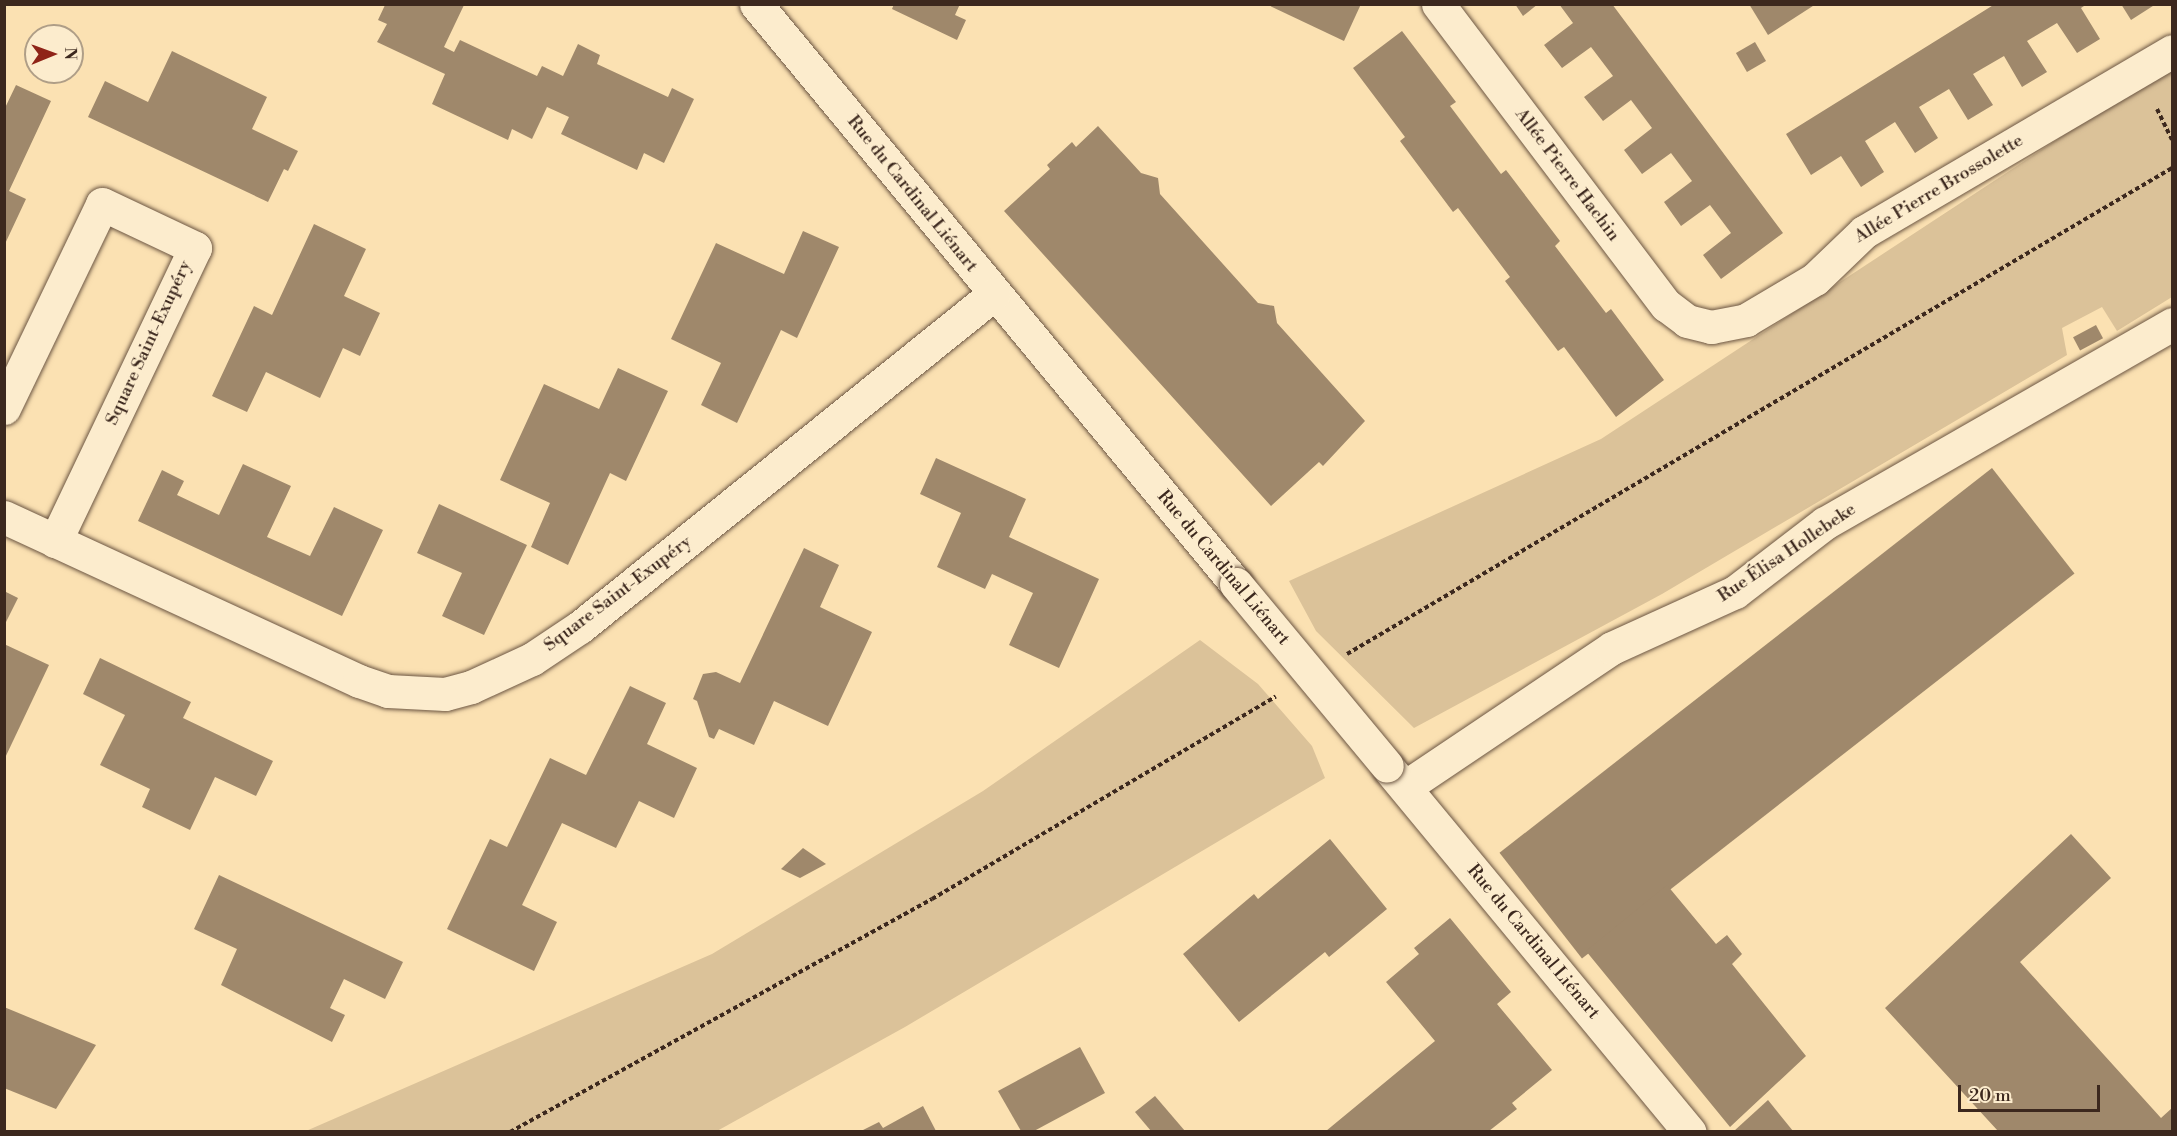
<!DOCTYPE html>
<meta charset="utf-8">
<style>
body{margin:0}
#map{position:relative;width:2177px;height:1136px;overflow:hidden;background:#fbe1b2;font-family:"Libre Bodoni",serif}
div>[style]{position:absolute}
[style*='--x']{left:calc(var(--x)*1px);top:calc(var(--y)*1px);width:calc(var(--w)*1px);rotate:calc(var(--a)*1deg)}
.green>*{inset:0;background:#dbc299}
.building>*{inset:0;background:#9f886b;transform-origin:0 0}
.path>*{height:4px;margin-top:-2px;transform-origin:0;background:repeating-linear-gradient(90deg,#3c281e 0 4.5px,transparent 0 7.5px)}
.roads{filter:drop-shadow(0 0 2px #6c5643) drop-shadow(0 0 2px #6c5643)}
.minor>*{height:33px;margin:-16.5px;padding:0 16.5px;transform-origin:16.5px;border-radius:16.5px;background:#fceccd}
.bridges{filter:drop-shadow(0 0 2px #6c5643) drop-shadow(0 0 2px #6c5643)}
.minor-bridge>*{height:33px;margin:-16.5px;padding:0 16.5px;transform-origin:16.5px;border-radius:16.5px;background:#fceccd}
span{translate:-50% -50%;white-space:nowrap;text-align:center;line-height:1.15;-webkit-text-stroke:4.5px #fceccd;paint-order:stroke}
.street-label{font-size:18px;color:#3c281e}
.frame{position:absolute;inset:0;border:6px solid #3c281e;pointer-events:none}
.north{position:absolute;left:24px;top:24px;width:60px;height:60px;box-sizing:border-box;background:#fceccd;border:2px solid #af9e87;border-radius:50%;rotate:89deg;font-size:16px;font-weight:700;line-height:24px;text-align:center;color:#3c281e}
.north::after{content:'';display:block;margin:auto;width:21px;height:27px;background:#8f2418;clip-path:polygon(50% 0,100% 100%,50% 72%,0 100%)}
.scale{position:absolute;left:1958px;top:1085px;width:142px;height:27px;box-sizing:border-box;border:3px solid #3c281e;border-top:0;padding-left:8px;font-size:18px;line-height:21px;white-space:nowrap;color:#3c281e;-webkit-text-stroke:4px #fceccd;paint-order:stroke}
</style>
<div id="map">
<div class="green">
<i style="clip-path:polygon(2172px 64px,2172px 297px,2117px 331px,2102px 307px,2062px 328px,2067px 355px,1662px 594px,1414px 728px,1316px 631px,1289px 581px,1601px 439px)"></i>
<i style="clip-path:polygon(1200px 640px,1258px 684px,1312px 746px,1325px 778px,905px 1027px,717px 1131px,306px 1131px,712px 954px,983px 791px)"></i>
</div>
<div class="building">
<i style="clip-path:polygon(894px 4px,960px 4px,955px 15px,966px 20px,957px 40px,892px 9px)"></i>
<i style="clip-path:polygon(1266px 4px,1361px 4px,1344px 41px)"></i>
<i style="clip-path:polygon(1515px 4px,1538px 4px,1523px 16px)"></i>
<i style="clip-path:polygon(1559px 4px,1612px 4px,1783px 233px,1721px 279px,1703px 255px,1731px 233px,1710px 205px,1681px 226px,1664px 202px,1692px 181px,1671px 153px,1642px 174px,1624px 150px,1652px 128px,1631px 100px,1603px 121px,1584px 97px,1613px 76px,1591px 47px,1562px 68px,1544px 45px,1573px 23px)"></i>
<i style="clip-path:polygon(1749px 4px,1816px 4px,1768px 35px)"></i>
<i style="clip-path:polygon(1995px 4px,2087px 4px,2081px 8px,2100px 39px,2077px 53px,2057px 23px,2027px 41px,2047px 72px,2022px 87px,2004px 56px,1973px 74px,1993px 105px,1968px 120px,1949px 89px,1919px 107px,1938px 138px,1915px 153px,1895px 122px,1865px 141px,1884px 172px,1861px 187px,1841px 156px,1811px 175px,1786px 134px)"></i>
<i style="clip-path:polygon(2121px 4px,2156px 4px,2131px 20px)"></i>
<i style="clip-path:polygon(385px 5px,464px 5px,444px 47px,454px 52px,460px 40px,537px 76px,542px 66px,563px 76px,578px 44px,600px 55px,597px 64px,668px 97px,672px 88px,694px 99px,664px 163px,644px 153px,637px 170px,561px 134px,569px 117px,547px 107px,532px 139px,512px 129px,508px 140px,432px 104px,445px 74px,377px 42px,387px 24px,378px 20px)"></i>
<i style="clip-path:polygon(1402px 31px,1456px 102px,1450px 106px,1501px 174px,1506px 170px,1560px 241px,1555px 246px,1606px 313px,1611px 309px,1664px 380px,1616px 417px,1564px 347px,1558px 351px,1505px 281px,1510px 277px,1458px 208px,1453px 212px,1400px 141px,1405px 137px,1353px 68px)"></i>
<i style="left:1755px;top:42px;width:22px;height:22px;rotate:60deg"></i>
<i style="clip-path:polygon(172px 51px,267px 97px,252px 129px,298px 151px,288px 171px,284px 169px,268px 202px,88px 117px,105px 81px,148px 102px)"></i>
<i style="clip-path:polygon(16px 85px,51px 101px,9px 191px,26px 199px,4px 246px,4px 110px)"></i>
<i style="clip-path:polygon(1098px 126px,1141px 173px,1158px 178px,1160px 194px,1258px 303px,1274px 306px,1277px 323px,1365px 421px,1323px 466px,1319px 462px,1271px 506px,1004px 211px,1050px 169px,1047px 165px,1072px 142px,1076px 147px)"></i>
<i style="clip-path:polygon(314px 224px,366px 249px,344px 296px,380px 313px,360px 356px,343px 348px,320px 398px,266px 372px,247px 412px,212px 396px,254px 306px,272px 315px)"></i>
<i style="clip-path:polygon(803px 231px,839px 247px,797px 338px,781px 330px,737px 423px,701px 405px,721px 363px,671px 339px,716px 243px,784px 274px)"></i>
<i style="left:2096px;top:325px;width:15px;height:26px;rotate:62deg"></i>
<i style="clip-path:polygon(618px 368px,668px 391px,626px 481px,610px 473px,568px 565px,531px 547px,550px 503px,500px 480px,544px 384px,599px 409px)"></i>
<i style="clip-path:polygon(936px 458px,1026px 499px,1009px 537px,1099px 579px,1059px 668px,1009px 645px,1033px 593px,992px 574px,985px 589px,937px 567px,961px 513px,920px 494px)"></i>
<i style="clip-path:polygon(243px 464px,291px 486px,267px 537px,310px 556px,334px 507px,383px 530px,342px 616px,138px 521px,162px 470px,184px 481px,177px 495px,219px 515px)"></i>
<i style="left:1992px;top:468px;width:134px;height:625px;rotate:52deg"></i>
<i style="clip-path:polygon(439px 504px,527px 545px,484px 635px,442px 616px,462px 573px,417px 553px)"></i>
<i style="clip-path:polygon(804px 548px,839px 565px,820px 607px,872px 632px,828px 726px,774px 701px,754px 745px,719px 729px,714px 739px,709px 737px,697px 701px,693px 699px,703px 674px,716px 672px,740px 683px)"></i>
<i style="clip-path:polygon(4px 591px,18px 598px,4px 626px)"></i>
<i style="clip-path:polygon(4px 644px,49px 665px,4px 760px)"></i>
<i style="clip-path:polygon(100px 658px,191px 702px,183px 718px,273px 761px,256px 796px,215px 777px,190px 830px,142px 807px,150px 789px,100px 765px,125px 715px,83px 694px)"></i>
<i style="clip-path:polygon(630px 686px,666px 703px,647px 744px,697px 768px,674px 818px,639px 801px,616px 848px,562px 823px,522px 905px,557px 922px,534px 971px,447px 929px,490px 839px,507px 847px,550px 758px,586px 775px)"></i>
<i style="clip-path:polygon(2071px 834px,2111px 878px,2020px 962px,2161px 1118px,2172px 1108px,2172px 1131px,1998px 1131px,1885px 1008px)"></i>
<i style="clip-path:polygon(1330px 839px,1387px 909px,1329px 957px,1325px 952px,1239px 1022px,1183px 954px,1254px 894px,1258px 899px)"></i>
<i style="clip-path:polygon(803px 848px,826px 864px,800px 878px,781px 869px)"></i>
<i style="clip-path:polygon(219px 875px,403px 962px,385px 999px,344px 979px,330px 1008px,345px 1015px,332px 1042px,221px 985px,237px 949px,194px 929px)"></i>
<i style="clip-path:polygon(1667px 885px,1716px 944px,1727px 935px,1742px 954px,1732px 964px,1806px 1056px,1730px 1127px,1586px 951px)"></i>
<i style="clip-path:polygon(1450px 918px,1511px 992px,1497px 1004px,1552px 1070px,1512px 1103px,1517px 1109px,1489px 1131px,1326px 1131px,1435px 1041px,1386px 982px,1419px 954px,1414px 948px)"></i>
<i style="clip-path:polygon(4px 1007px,96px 1045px,56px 1109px,4px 1088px)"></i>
<i style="clip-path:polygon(1080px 1047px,1105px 1093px,1034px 1131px,1021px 1131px,998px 1091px)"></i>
<i style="clip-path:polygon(1155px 1096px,1185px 1131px,1151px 1131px,1135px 1112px)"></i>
<i style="clip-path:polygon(1768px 1100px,1793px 1131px,1734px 1131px)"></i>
<i style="clip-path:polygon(923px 1106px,936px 1131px,861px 1131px,879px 1122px,883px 1128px)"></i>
</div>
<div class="path">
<i style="--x:2157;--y:109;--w:34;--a:64"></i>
<i style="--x:1347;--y:654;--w:958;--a:-30.5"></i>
<i style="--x:510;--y:1132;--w:482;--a:-28.9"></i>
<i style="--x:932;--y:899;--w:399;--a:-30.5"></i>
</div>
<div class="roads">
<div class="minor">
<i style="--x:756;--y:4;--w:753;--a:50.39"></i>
<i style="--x:1438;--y:4;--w:378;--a:52.9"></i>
<i style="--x:1666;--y:305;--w:26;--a:37"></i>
<i style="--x:1687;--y:321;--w:25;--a:14"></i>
<i style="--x:1711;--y:327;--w:36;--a:-11"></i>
<i style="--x:1746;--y:320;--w:80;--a:-30.7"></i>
<i style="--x:1815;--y:279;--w:68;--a:-43.8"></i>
<i style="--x:1864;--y:232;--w:357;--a:-30.4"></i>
<i style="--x:4;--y:408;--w:226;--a:-64.3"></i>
<i style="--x:102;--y:204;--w:103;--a:25.3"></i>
<i style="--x:195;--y:248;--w:325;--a:115.5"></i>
<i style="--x:4;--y:517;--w:391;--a:24.8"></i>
<i style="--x:359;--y:681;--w:31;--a:19"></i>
<i style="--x:388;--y:691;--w:57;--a:3"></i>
<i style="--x:445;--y:694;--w:27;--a:-15"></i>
<i style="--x:471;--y:687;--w:67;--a:-24.7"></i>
<i style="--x:532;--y:659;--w:58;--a:-33.7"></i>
<i style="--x:580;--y:627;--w:531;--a:-38.81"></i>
<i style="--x:1390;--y:770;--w:470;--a:50.4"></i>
<i style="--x:1405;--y:787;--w:249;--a:-33.9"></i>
<i style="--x:1612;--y:648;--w:135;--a:-24.5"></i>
<i style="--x:1735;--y:592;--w:113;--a:-37.5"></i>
<i style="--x:1825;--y:523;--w:400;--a:-29.8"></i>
</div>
</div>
<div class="bridges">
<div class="minor-bridge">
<i style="--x:1236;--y:584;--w:236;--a:50.3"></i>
</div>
</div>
<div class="street-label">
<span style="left:1567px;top:175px;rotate:53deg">Allée Pierre Hachin</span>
<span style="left:1939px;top:189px;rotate:-31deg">Allée Pierre Brossolette</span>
<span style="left:912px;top:194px;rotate:51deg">Rue du Cardinal Liénart</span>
<span style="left:149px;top:343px;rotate:-65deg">Square Saint-Exupéry</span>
<span style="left:1787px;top:553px;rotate:-34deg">Rue Élisa Hollebeke</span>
<span style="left:1223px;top:568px;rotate:50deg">Rue du Cardinal Liénart</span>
<span style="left:618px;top:594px;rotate:-37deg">Square Saint-Exupéry</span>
<span style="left:1533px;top:942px;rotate:50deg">Rue du Cardinal Liénart</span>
</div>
<div class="frame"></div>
<div class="north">N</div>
<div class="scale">20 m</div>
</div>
